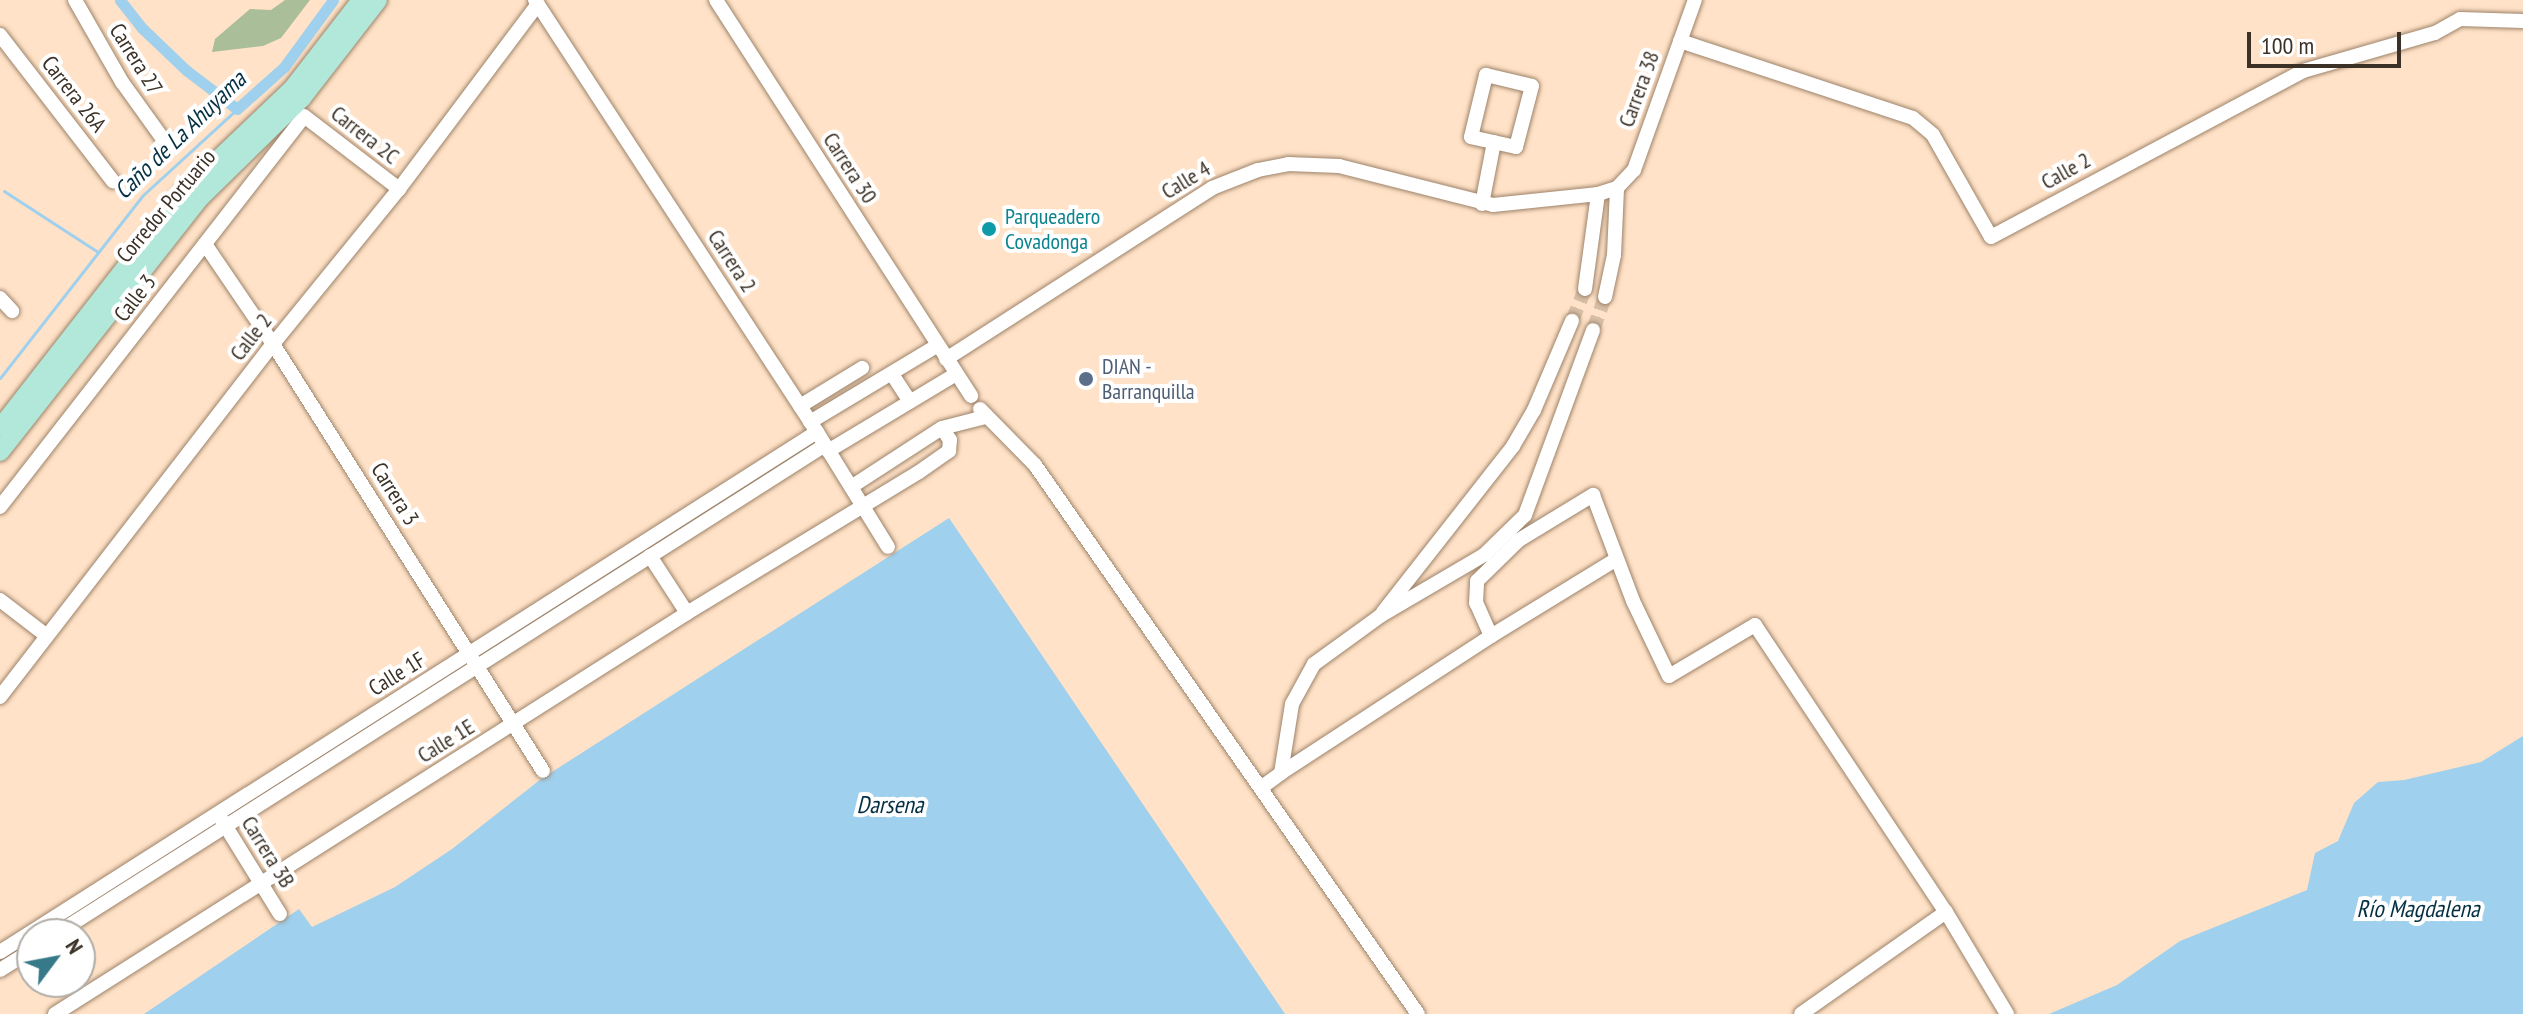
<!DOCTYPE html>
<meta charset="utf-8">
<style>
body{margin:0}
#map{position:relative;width:2523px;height:1014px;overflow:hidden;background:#ffe2c7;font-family:"PT Sans Narrow",sans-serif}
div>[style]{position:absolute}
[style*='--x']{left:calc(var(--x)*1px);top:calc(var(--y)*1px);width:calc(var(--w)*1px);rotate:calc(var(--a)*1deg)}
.green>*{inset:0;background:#a9be99}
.water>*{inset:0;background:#9fd0ed}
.stream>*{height:3px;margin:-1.5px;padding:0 1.5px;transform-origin:1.5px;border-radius:1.5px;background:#9fd0ed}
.canal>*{height:11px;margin:-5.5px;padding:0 5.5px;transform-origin:5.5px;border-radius:5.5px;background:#9fd0ed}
.minor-tunnel>*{height:14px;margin-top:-7px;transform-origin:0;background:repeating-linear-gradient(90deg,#d8bfa7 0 14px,transparent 0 21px)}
.roads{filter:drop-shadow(0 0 2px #9d836a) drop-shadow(0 0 2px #9d836a)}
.minor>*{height:14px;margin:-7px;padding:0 7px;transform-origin:7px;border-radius:7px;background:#fff}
.major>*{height:18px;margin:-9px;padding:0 9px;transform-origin:9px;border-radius:9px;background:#b2e8d9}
.dots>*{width:22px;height:22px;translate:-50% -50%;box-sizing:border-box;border:4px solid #fff;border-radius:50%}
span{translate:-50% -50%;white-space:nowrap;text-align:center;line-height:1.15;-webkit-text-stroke:8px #fff;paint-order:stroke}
.street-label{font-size:22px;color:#3b3126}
.culture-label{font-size:22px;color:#0d838f}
.left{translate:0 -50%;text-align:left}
.service-label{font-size:22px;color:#4e5e75}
.water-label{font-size:24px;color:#053044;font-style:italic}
.north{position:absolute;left:16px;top:918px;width:80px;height:80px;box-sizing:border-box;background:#fff;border:2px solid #b1ada8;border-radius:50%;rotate:58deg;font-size:22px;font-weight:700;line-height:32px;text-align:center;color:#3b3126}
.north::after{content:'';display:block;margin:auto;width:28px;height:36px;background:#367a89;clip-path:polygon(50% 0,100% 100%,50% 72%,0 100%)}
.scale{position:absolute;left:2247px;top:32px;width:154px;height:36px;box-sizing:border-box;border:4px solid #3b3126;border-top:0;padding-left:10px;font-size:24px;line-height:28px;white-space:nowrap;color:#3b3126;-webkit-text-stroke:6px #fff;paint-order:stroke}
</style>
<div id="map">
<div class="green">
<i style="clip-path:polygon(285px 0,310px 0,281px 38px,263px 46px,212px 52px,215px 39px,250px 9px,271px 10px)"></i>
</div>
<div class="water">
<i style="clip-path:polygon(949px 518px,1285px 1014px,144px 1014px,299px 909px,312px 927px,395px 887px,452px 849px,541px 779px)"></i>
<i style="clip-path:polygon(2523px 736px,2523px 1014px,2049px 1014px,2117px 985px,2180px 941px,2307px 890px,2315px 853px,2338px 841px,2354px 803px,2378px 782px,2404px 780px,2481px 762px)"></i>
</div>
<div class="stream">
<i style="--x:4;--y:191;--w:112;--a:33"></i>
<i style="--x:0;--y:378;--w:231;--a:-52"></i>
<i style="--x:142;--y:196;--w:129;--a:-42.5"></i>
</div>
<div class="canal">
<i style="--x:120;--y:0;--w:36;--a:52"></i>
<i style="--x:142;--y:28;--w:61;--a:43.7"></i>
<i style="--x:186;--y:70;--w:64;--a:37.4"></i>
<i style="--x:237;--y:109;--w:63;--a:-41.8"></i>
<i style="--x:284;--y:67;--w:83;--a:-53.8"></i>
</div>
<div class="minor-tunnel">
<i style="--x:1572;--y:321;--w:35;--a:-68"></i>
<i style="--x:1593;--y:330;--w:35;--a:-70"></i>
</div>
<div class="roads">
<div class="minor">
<i style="--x:75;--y:0;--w:95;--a:60.2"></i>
<i style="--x:122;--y:82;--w:70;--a:54.3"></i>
<i style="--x:535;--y:0;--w:516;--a:56.86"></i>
<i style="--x:817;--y:432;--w:135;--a:58.3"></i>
<i style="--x:716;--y:0;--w:471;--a:57.2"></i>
<i style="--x:0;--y:35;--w:185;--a:52.3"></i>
<i style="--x:1680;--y:41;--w:245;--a:18.3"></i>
<i style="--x:1913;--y:118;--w:26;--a:40"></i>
<i style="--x:1933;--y:135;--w:117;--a:60.4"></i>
<i style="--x:1991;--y:237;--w:353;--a:-28"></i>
<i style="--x:2303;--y:71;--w:137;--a:-16.1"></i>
<i style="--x:2435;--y:33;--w:29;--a:-29"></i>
<i style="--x:2460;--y:19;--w:63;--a:1.8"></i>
<i style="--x:1486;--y:75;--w:47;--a:13.4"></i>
<i style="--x:1532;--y:86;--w:63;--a:104.7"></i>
<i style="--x:1516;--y:147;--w:46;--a:-167.5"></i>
<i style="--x:1471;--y:137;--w:64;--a:-76.4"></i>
<i style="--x:1482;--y:204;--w:63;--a:-79"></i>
<i style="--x:205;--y:244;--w:121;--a:55.8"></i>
<i style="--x:273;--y:344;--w:505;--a:57.69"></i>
<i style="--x:1585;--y:289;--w:96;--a:-82.2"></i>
<i style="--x:1605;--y:297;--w:43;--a:-77.9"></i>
<i style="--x:1614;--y:255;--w:67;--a:-87.4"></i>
<i style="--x:0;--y:298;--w:18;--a:47"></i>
<i style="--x:946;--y:359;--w:316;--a:-32.7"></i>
<i style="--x:1212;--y:188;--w:49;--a:-21.4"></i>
<i style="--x:1258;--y:170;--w:31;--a:-11"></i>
<i style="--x:1288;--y:164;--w:51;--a:2.2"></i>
<i style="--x:1339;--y:166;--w:159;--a:14.2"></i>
<i style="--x:1493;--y:205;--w:106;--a:-6"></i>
<i style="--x:1598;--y:194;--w:20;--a:-18"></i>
<i style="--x:1617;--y:188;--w:25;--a:-47"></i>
<i style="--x:1634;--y:170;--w:181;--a:-70.3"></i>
<i style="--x:892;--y:374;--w:33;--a:57"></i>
<i style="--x:800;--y:406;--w:73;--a:-31.5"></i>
<i style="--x:980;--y:409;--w:78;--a:45.5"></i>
<i style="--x:1035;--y:465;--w:669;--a:55.1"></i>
<i style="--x:810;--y:422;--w:149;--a:-31"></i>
<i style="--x:828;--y:451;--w:149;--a:-31"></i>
<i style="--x:851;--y:487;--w:108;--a:-33"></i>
<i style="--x:942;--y:428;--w:44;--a:-14.3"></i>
<i style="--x:0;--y:507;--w:495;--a:-52.1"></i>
<i style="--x:304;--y:116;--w:120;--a:37.5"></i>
<i style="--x:650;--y:556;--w:68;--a:57"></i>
<i style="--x:0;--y:600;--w:59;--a:37.5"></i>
<i style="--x:1383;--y:612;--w:211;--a:-51.9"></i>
<i style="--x:1513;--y:446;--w:42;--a:-59.7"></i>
<i style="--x:1534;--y:410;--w:97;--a:-66.9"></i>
<i style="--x:1491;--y:636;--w:36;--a:-114"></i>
<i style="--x:1476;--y:603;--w:22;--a:-87"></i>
<i style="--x:1477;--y:581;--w:59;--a:-44.3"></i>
<i style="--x:1519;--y:540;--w:87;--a:-31.3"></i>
<i style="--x:1593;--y:495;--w:113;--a:69.3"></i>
<i style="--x:1633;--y:601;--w:83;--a:64.4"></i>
<i style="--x:1669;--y:676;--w:100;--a:-30.7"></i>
<i style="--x:1755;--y:625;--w:345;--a:56.4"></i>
<i style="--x:1946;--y:912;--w:177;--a:144.9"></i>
<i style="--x:0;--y:697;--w:446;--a:-52.3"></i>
<i style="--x:273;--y:344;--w:200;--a:-50.9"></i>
<i style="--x:399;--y:189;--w:231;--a:-53.1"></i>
<i style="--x:1281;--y:773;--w:251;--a:-33.1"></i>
<i style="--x:1491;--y:636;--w:145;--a:-31.5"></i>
<i style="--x:1262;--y:787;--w:24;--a:-36"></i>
<i style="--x:1281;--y:773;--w:70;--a:-80.9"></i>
<i style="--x:1292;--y:704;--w:46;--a:-61.2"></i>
<i style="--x:1314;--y:664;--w:82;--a:-36"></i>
<i style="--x:1380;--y:616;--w:121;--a:-30.4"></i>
<i style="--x:1484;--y:555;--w:57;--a:-44.3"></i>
<i style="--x:1525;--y:515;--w:197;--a:-69.8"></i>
<i style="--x:220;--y:817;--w:114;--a:58.3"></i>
<i style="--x:1946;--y:912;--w:119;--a:59.1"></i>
<i style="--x:56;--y:934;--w:911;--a:-32.45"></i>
<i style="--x:0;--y:952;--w:968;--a:-32.48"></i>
<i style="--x:0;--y:970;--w:38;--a:-32"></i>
<i style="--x:55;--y:1014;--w:748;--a:-32.39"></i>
<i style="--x:687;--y:613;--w:271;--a:-31.3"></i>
<i style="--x:919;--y:472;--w:37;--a:-35"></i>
<i style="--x:949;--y:451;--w:11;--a:-85"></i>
<i style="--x:950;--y:440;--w:14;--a:-124"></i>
</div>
<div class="major">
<i style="--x:0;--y:428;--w:303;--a:-52"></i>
<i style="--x:187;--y:189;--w:146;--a:-43.6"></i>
<i style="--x:293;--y:88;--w:111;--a:-52.3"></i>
<i style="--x:0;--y:452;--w:323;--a:-51.8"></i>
<i style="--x:200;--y:198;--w:143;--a:-44.4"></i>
<i style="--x:302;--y:98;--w:124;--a:-52.2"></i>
</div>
</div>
<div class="dots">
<i style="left:989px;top:229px;background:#0f9aa8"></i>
<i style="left:1086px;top:379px;background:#5c6f8a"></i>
</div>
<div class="street-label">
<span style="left:136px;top:59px;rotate:58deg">Carrera 27</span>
<span style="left:1639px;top:89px;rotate:-70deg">Carrera 38</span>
<span style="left:74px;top:94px;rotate:52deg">Carrera 26A</span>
<span style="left:365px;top:135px;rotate:38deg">Carrera 2C</span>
<span style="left:850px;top:168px;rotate:57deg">Carrera 30</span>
<span style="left:2066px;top:171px;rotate:-29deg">Calle 2</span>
<span style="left:1186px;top:180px;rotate:-31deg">Calle 4</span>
<span style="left:166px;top:206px;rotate:-50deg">Corredor Portuario</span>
<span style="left:732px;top:261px;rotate:57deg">Carrera 2</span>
<span style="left:135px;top:298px;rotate:-52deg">Calle 3</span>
<span style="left:251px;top:337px;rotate:-52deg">Calle 2</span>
<span style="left:395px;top:494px;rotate:58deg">Carrera 3</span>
<span style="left:397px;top:674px;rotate:-32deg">Calle 1F</span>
<span style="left:446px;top:741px;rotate:-32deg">Calle 1E</span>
<span style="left:268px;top:852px;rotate:58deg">Carrera 3B</span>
</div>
<div class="culture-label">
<span class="left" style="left:1005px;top:229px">Parqueadero<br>Covadonga</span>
</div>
<div class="service-label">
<span class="left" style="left:1102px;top:379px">DIAN -<br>Barranquilla</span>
</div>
<div class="water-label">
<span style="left:180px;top:135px;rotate:-44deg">Caño de La Ahuyama</span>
<span style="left:890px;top:805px">Darsena</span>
<span style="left:2418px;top:909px">Río Magdalena</span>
</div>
<div class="north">N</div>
<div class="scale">100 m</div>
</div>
